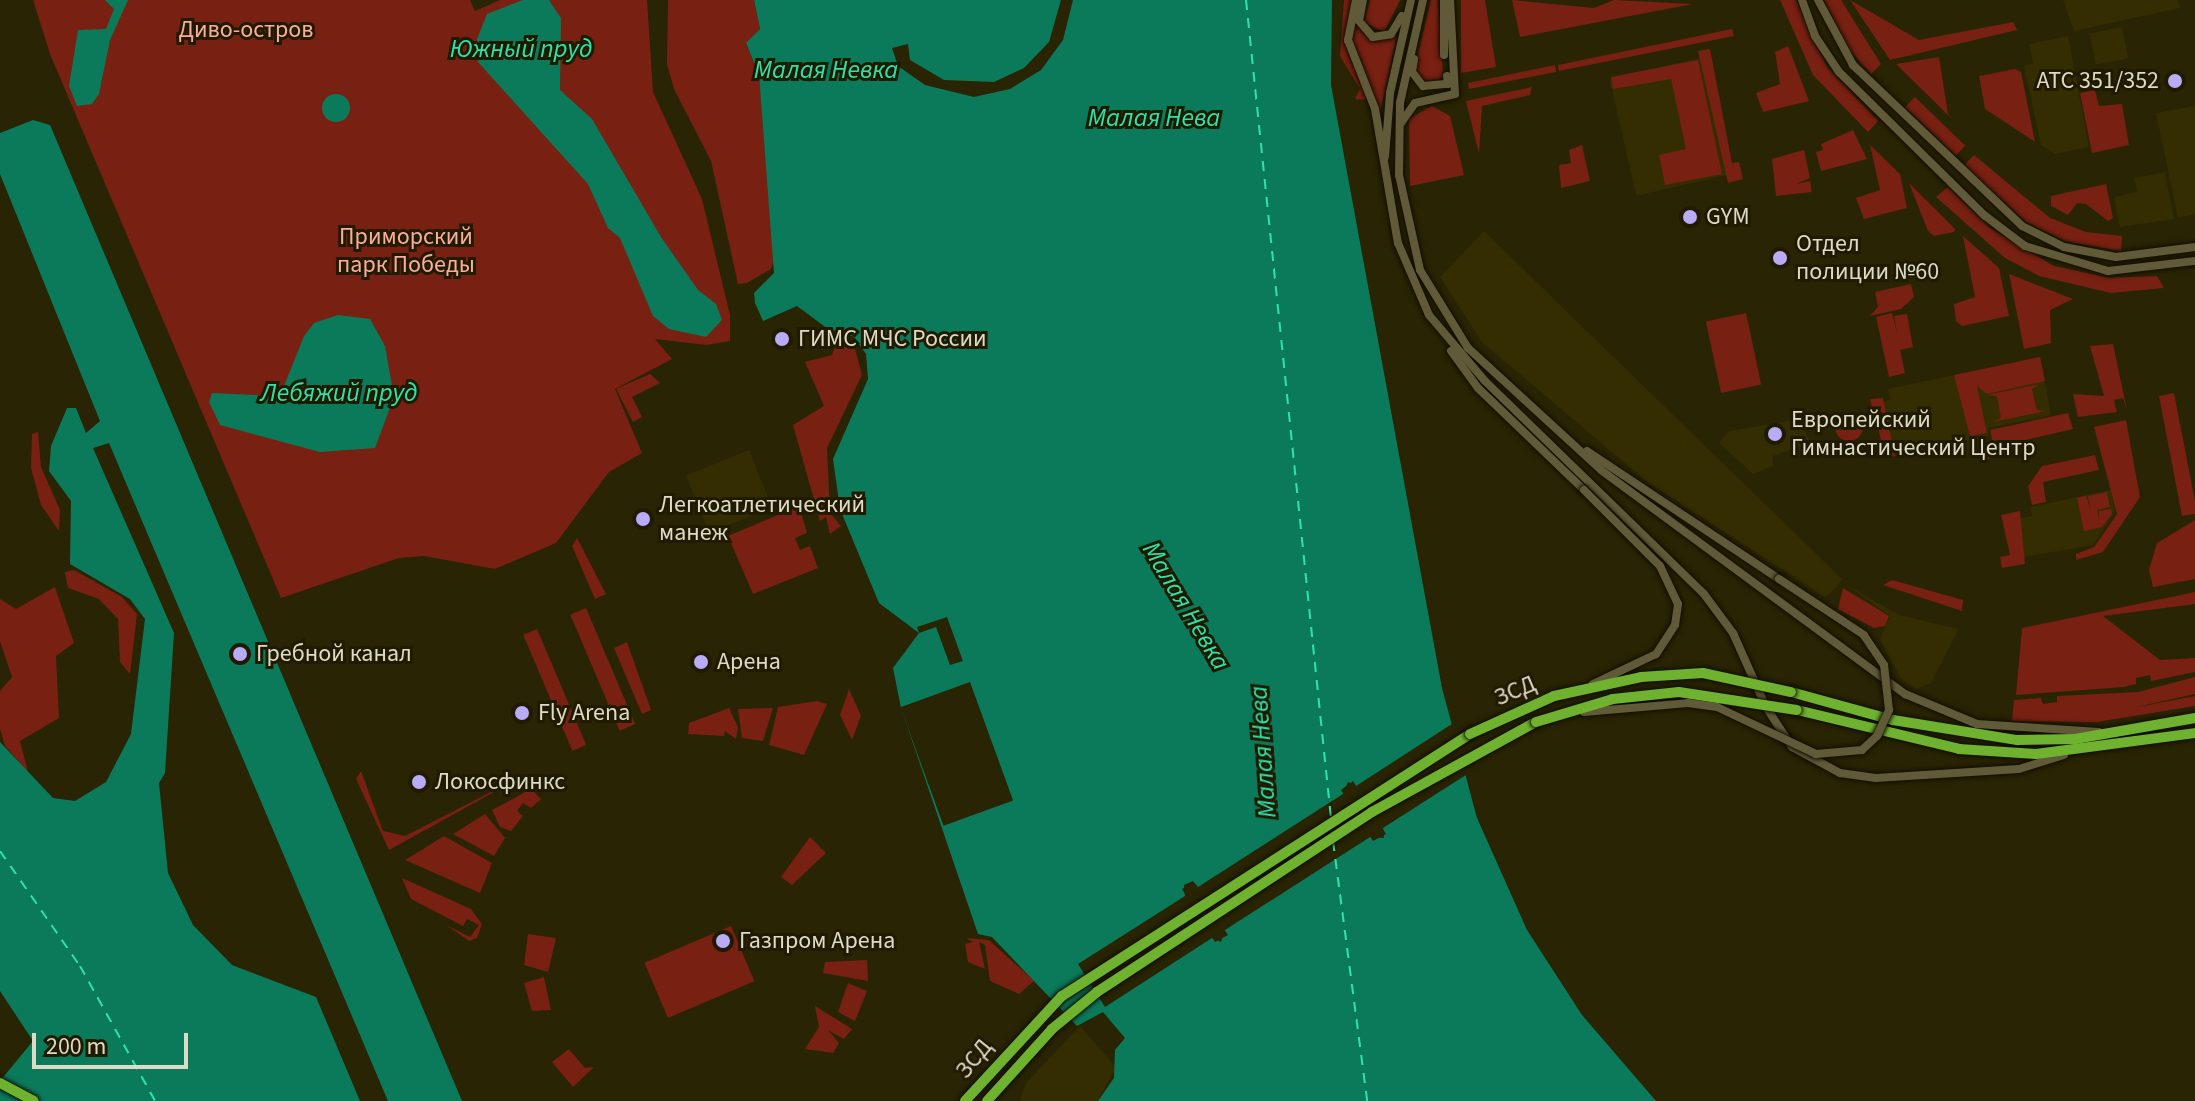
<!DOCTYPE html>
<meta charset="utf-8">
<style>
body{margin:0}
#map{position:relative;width:2195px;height:1101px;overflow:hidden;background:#292403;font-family:"Source Sans 3",sans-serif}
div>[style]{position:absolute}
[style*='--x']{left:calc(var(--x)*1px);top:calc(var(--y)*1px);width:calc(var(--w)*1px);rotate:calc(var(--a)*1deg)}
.built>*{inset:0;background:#342d02;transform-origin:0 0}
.green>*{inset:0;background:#782011;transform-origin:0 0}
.round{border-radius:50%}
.water>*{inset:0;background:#0b7a5a}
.pier>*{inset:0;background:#292403;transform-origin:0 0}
.ferry>*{height:2px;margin-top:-1px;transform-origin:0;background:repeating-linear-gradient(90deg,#2ee2ad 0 10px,transparent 0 18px)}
.roads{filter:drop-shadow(0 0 2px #110d00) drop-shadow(0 0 2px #110d00)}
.secondary>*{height:8px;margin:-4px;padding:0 4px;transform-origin:4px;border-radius:4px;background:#605a39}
.highway>*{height:10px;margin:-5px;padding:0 5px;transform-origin:5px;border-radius:5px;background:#6fb22f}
.bridges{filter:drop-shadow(0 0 2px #110d00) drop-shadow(0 0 2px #110d00)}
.secondary-bridge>*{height:8px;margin:-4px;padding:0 4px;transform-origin:4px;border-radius:4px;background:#605a39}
.highway-bridge>*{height:10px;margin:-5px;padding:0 5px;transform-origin:5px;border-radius:5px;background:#6fb22f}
.dots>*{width:22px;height:22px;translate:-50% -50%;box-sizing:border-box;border:4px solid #201a00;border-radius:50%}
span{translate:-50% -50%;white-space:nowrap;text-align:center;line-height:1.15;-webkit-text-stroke:6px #201a00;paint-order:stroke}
.park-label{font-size:24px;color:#fbad9d}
.poi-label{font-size:24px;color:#dddac8}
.right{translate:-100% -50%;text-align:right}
.left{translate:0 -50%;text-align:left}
.street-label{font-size:24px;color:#dddac8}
.water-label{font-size:26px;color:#2ee2ad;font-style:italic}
.scale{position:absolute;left:32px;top:1033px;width:156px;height:36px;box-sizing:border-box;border:4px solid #dddac8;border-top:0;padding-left:10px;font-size:24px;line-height:28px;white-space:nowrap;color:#dddac8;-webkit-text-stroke:6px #201a00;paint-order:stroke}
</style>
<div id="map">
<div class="built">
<i style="clip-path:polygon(2063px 0,2178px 0,2180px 8px,2074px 31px)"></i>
<i style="left:2122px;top:27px;width:32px;height:33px;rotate:79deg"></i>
<i style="clip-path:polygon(2068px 36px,2089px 147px,2055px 154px,2041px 145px,2024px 66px,2033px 64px,2029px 44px)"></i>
<i style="left:1700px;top:58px;width:120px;height:93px;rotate:77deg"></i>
<i style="clip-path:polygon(2195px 106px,2195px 214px,2178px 218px,2156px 113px)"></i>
<i style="clip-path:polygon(2165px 172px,2174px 219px,2120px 227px,2114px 197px,2137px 192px,2134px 178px)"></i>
<i style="clip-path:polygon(1484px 231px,1842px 579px,1837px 587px,1825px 597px,1646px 481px,1482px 342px,1440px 277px)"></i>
<i style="clip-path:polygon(2040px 357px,2051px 415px,1988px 428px,1989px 436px,1895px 456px,1883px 402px,1890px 400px,1888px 389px)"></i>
<i style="clip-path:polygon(1800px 419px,1810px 443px,1773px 456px,1773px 466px,1753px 474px,1719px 443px,1729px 431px)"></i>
<i style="left:749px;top:450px;width:62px;height:68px;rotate:68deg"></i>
<i style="clip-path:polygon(2111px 490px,2115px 512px,2093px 545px,2024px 557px,2016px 519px,2032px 516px,2030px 507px)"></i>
<i style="clip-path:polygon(1845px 584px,1899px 615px,1959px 629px,1931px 683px,1916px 689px,1901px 679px,1880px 639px,1890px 616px)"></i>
<i style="clip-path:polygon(1080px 1026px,1116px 1067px,1098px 1101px,1020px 1101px,1026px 1083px)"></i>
</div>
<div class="green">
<i style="clip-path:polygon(33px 0,470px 0,475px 11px,500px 0,647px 0,653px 92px,702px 199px,730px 315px,730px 341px,706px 345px,655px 339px,672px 359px,615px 389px,642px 453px,609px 472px,556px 543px,495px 569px,424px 556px,399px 558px,281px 598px,50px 54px)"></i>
<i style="clip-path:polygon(668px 0,754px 0,760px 29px,746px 44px,759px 75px,774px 259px,771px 269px,747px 283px,738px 284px,711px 161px,674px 89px,667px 64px)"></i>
<i style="clip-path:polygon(1344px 0,1353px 0,1346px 40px,1370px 100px,1355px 99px,1360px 89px,1340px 56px)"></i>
<i style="clip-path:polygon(1370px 0,1400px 0,1384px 32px,1364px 22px)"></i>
<i style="clip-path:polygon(1431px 0,1438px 0,1443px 78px,1424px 84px,1415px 67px)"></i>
<i style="clip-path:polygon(1461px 0,1485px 0,1496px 67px,1461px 73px)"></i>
<i style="clip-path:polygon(1512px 0,1594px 8px,1614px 0,1693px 4px,1520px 37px)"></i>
<i style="clip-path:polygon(1780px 0,1796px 0,1827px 67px,1878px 121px,1868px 132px,1813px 75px)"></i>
<i style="clip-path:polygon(1824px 0,1841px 0,1881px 64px,1871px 74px,1846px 46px)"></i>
<i style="clip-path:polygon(1850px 0,1919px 40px,2013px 22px,2017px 30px,1890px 60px)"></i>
<i style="clip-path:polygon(1355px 17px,1370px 40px,1397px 35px,1380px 112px,1352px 39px)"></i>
<i style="clip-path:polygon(1732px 29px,1734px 36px,1559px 71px,1558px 65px)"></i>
<i style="clip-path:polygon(1788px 46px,1809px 101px,1763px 112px,1756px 93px,1780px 84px,1775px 52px)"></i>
<i style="clip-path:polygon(1710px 49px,1732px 163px,1739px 162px,1743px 179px,1728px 183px,1698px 51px)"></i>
<i style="clip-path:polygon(1939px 57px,1948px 114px,1953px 120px,1896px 64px)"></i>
<i style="clip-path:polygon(1698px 60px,1722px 174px,1665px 185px,1659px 155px,1686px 149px,1671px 79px,1613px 89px,1611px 77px)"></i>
<i style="clip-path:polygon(1555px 65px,1556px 72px,1469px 89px,1468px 83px)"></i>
<i style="clip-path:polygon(2015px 69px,2021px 72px,2035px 142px,1985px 109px,1979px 76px)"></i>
<i style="clip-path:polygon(1532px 87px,1530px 95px,1482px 106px,1479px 154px,1466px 101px)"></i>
<i style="clip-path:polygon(2095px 90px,2099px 106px,2122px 104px,2129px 145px,2092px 153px,2080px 93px)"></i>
<i style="left:1915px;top:97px;width:70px;height:14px;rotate:44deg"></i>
<i style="clip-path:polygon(1432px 106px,1450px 116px,1464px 175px,1410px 186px,1409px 119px)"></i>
<i style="clip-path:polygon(1853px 130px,1867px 159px,1821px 171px,1816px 152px,1823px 150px,1821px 144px)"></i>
<i style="clip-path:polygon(1582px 145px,1590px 181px,1561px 188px,1559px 165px,1571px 163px,1569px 150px)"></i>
<i style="clip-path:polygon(1870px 145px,1900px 174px,1907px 208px,1864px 219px,1856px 198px,1880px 190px)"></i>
<i style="clip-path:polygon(1804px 150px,1810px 178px,1796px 184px,1810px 181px,1812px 192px,1776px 196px,1772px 159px)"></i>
<i style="clip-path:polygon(1974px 155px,2050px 218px,2086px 232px,2122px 236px,2121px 251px,2065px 241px,2026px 222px,1964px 165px)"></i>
<i style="clip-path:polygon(1909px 183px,1955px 229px,1954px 232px,1934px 236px,1928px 231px)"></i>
<i style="clip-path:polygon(2106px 184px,2113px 218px,2108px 221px,2086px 204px,2077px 203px,2068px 215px,2051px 206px,2051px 196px)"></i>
<i style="clip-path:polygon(1948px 187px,1990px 228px,2054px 266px,2110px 278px,2157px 276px,2164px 288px,2111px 293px,2039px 276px,2005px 258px,1936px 197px)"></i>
<i style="clip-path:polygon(1963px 236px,1999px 268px,2009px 316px,1962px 326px,1956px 321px,1954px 304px,1975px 297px)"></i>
<i style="clip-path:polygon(2009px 274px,2073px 299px,2050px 310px,2051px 343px,2024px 349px)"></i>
<i style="clip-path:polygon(1911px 284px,1914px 297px,1901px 309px,1870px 316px,1878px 307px,1875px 292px)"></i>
<i style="left:1746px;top:313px;width:73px;height:41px;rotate:78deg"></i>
<i style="clip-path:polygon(1892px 313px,1897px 333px,1894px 316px,1907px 314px,1913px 347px,1900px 350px,1905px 373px,1889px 377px,1876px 317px)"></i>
<i style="clip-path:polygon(837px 341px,855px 349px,862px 375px,827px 448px,830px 513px,841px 526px,830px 534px,826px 517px,820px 521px,793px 425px,824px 406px,805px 362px,832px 355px)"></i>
<i style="clip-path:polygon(2113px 344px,2127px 410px,2123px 398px,2114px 400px,2117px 412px,2078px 417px,2073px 394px,2104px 396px,2090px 346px)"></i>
<i style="clip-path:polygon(2040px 357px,2045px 381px,1987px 394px,1977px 386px,1987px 433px,1970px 436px,1954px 375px)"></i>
<i style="clip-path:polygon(650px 374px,660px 383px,632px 397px,642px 417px,633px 422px,616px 389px)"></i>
<i style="clip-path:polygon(2040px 384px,2032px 389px,2037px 410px,2046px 411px,1993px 422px,2001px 418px,1997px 396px,1987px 395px)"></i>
<i style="clip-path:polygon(2174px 393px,2195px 501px,2195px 514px,2182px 516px,2159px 396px)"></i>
<i style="clip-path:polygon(1883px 398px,1895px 456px,1886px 458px,1870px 399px)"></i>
<i style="clip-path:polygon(2068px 413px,2073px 429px,2000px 446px,1985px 463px,1982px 446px,1993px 444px,1990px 430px)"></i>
<i class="round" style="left:1835px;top:413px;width:28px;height:28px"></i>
<i style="clip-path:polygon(2126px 420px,2140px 497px,2103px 552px,2076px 560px,2076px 554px,2094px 547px,2117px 514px,2094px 427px)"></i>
<i style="clip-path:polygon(38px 432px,41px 467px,60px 510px,59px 531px,41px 505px,31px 468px,32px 434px)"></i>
<i style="clip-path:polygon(2095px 455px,2099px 470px,2043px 482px,2046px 502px,2032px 505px,2028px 486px,2042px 466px)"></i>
<i style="clip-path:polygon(2107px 492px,2110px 507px,2097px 510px,2099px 519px,2099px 511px,2111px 509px,2112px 514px,2102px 527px,2084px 531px,2077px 498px,2086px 496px,2091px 512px,2088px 496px)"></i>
<i style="clip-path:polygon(799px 506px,807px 533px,795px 538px,800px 550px,810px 546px,818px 568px,753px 594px,728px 536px)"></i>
<i style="clip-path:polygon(2020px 511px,2025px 564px,2002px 568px,2000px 557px,2010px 555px,2001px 515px)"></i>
<i style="clip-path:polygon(2195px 520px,2195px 579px,2153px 587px,2149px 570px,2157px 543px)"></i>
<i style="clip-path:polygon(577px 538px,606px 594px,595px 599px,572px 546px)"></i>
<i style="clip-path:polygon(74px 570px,122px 597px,137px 614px,130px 674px,120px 662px,118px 619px,99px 599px,68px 588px,65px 572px)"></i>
<i style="clip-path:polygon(1892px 580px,1963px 600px,1962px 611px,1883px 585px)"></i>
<i style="clip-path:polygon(55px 587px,74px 643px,56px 656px,59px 718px,20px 741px,28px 772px,5px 746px,0 729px,0 691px,12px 677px,0 641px,0 599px,16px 609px)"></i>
<i style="clip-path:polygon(1843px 588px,1889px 616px,1885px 626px,1874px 628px,1838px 609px)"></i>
<i style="clip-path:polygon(2195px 592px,2195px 604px,2103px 616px,2160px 660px,2195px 658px,2195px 672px,2151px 681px,2150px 675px,2136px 678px,2136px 684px,2124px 687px,2016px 695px,2022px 628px)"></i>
<i style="left:586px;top:608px;width:126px;height:17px;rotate:67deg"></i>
<i style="left:537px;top:629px;width:126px;height:15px;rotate:67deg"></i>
<i style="clip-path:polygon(627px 642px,651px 710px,642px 714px,614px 648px)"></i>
<i style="clip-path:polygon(2195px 677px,2195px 694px,2132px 708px,2195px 696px,2195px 706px,2097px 722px,2012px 721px,2014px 700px,2041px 698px,2043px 704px,2057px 702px,2057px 696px,2138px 692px)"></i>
<i style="clip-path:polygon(849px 689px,861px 716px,852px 740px,840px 715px)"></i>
<i style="clip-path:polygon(817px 701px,827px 704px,804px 755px,769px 745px,778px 707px)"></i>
<i style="clip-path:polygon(729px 708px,738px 727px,736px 739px,725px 731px,724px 736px,688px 734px,689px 723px)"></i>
<i style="clip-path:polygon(773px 708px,763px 741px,742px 738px,738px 709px)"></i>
<i style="clip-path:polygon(536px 769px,389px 850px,356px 779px,361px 771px,383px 831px,405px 836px)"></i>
<i style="clip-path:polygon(531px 789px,541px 799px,531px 808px,523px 803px,517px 811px,523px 816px,511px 831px,500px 827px,492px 810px)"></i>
<i style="clip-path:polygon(485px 814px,505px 838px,494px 856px,453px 834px)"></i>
<i style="clip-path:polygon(444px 836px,492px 863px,480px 893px,405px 860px)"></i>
<i style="clip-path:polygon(810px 837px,826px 853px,792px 885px,781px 877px)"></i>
<i style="clip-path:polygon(402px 878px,471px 909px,482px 924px,477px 938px,469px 941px,446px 925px,470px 937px,479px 925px,467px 919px,463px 926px,411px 899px)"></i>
<i style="left:731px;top:926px;width:60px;height:94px;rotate:67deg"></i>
<i style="clip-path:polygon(528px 934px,556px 938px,548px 972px,524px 965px)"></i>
<i style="clip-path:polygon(966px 938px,989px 940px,1034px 981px,1019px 994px,990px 981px,985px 945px,979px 942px,985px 969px,968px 962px,965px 944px,973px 942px)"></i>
<i style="clip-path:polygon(825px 962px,867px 960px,868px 981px,823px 973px)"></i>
<i style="clip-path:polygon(544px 977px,551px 1010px,532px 1011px,524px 983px)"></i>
<i style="clip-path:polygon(848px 983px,867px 991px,855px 1021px,838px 1012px)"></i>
<i style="clip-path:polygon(815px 1006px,852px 1029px,844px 1039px,828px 1030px,839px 1043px,833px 1053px,805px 1049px,819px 1027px)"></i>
<i style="clip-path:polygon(569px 1049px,585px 1068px,594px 1067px,573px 1087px,552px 1062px)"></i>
</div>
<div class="water">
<i style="clip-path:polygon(105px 0,128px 0,110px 40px,99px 94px,92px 104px,77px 106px,69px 86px,78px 30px,106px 29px,114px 9px)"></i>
<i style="clip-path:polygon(523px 0,549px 0,561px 18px,560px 90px,592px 119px,661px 237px,698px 290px,716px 304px,722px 320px,706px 337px,669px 329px,653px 316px,620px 238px,608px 228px,588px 184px,478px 62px,477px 39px,487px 14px)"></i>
<i style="clip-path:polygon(evenodd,754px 0,1061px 0,1049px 42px,1024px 68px,994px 82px,944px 80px,910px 60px,908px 44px,892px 48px,898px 66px,925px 85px,974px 97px,1010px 89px,1041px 70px,1063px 40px,1073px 0,1332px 0,1331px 85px,1442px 688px,1477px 818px,1527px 930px,1582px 1015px,1656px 1101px,1098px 1101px,1114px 1078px,1115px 1050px,1125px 1038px,1103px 1012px,1077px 1026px,992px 937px,978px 934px,901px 708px,893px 668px,919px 633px,879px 603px,840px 509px,833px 459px,868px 379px,866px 354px,853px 336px,828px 329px,797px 306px,763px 321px,755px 303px,754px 293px,774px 273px,759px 75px,746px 43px,760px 29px,754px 0,1353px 781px,1386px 834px,1373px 841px,1341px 790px,1353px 781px,754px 0,1193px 882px,1228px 935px,1215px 942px,1182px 889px,1193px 882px)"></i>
<i class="round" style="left:322px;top:94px;width:28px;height:28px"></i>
<i style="clip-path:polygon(33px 120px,50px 125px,462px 1101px,388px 1101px,109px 443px,93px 448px,174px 633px,165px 773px,159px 783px,168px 873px,193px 925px,232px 965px,316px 997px,360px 1101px,0 1101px,0 1081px,33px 1041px,0 991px,0 742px,53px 798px,75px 801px,106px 782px,131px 734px,145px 619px,130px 599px,70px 564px,71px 501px,49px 471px,51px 446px,67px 408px,76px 408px,86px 433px,100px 421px,0 174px,0 133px)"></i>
<i style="clip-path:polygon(338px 315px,370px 319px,385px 346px,394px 397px,375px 448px,320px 452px,220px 425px,209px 402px,212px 393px,280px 396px,304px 336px,314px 323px)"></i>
</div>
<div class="pier">
<i style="clip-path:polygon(947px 617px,963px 661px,950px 665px,936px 627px,919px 633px,917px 627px)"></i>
<i style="left:970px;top:682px;width:126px;height:74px;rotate:70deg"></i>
<i style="clip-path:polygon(1455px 722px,1469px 773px,1383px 828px,1384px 838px,1370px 837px,1225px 930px,1221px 942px,1212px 938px,1105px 1007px,1078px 964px,1185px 896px,1184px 885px,1193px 881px,1198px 887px,1343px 794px,1348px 782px,1356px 786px)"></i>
</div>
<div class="ferry">
<i style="--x:1246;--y:0;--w:822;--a:84.07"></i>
<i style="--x:1333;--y:841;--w:262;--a:82.5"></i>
<i style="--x:0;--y:851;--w:140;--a:55.2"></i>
<i style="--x:80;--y:966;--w:154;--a:60.9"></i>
</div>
<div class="roads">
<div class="secondary">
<i style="--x:1356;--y:0;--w:41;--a:101.3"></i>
<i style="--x:1348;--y:40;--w:74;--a:68.6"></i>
<i style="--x:1375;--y:109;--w:136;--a:80.3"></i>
<i style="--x:1398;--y:243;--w:78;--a:66.7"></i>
<i style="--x:1429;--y:315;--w:87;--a:49.7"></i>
<i style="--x:1485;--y:381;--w:305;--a:44.2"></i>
<i style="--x:1704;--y:594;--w:49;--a:53.4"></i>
<i style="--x:1733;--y:633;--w:81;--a:66"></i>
<i style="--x:1766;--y:707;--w:48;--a:57"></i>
<i style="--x:1792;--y:747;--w:55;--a:28.4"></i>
<i style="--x:1840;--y:773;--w:36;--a:8"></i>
<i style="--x:1876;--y:778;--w:143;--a:-3.6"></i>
<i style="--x:2019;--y:769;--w:47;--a:-17.3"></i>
<i style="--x:1363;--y:0;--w:21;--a:101"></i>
<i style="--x:1359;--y:21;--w:21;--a:49"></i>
<i style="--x:1373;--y:37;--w:18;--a:-9"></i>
<i style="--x:1391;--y:34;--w:21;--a:-59"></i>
<i style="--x:1423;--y:0;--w:106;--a:102.6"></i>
<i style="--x:1400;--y:103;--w:72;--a:90.8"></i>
<i style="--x:1399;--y:175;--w:97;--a:77.5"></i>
<i style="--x:1420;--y:270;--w:92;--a:58.4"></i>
<i style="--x:1468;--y:348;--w:180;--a:42.5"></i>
<i style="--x:1601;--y:470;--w:378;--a:36.4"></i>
<i style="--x:1905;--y:694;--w:78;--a:22.6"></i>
<i style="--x:1977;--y:724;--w:122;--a:3.8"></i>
<i style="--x:1444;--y:0;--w:55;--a:90"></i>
<i style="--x:1802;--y:0;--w:38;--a:70"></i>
<i style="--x:1815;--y:36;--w:43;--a:56.3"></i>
<i style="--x:1839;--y:72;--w:204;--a:44.6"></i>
<i style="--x:1984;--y:215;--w:51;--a:37.1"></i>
<i style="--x:2025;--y:246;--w:87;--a:16.8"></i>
<i style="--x:2108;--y:271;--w:88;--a:-6.6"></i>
<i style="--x:1818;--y:0;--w:74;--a:61.7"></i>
<i style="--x:1853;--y:65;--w:233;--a:43.6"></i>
<i style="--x:2022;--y:226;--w:47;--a:26.6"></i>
<i style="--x:2064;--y:247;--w:53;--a:10.9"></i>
<i style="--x:2116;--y:257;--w:80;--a:-7.2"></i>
<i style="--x:1414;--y:59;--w:13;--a:99"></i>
<i style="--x:1412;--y:72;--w:18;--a:52"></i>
<i style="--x:1423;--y:86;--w:25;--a:-5"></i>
<i style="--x:1448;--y:84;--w:8;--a:-97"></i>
<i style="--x:1401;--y:123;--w:24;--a:-55"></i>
<i style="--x:1415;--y:103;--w:41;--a:-12.7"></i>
<i style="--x:1455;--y:94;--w:94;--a:-93"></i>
<i style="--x:1385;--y:157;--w:64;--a:-85.5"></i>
<i style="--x:1390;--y:93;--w:95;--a:-77.3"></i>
<i style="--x:1451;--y:351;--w:46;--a:53.9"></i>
<i style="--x:1478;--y:388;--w:147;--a:43.9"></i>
<i style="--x:1587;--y:451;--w:231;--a:33.7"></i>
</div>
<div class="highway">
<i style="--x:1791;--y:692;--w:106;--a:15.4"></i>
<i style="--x:1893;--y:720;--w:126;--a:9.2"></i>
<i style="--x:2017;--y:740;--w:58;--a:-1"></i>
<i style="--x:2075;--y:739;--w:122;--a:-9.9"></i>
<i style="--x:1797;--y:710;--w:167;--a:13.5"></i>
<i style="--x:1959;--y:749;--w:77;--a:3.7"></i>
<i style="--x:2036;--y:754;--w:160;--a:-7.5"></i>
<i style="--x:0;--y:1083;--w:38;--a:28"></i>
<i style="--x:965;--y:1101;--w:143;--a:-47.3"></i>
<i style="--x:1062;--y:996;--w:485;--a:-32.7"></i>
<i style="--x:987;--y:1101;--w:97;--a:-47.9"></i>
<i style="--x:1052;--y:1029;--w:58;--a:-39.4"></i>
<i style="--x:1097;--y:992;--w:329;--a:-33.2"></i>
<i style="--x:1372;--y:812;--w:187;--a:-28.8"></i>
</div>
</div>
<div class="bridges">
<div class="secondary-bridge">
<i style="--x:1584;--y:490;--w:107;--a:45"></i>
<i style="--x:1660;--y:566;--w:42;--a:64.7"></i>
<i style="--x:1678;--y:604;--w:21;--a:98"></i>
<i style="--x:1675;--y:625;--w:35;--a:123"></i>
<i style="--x:1656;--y:654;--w:70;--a:154.5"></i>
<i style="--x:1584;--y:712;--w:104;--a:-4.9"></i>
<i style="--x:1688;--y:703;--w:29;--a:8"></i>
<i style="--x:1717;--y:707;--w:110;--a:25.4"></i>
<i style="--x:1816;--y:754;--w:46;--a:-5"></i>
<i style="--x:1862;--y:750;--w:21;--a:-43"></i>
<i style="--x:1877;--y:736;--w:29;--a:-65"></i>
<i style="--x:1889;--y:710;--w:45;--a:-96.3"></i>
<i style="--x:1884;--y:665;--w:36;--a:-124"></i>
<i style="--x:1864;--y:635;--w:102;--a:-146.6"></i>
</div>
<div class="highway-bridge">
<i style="--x:1536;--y:722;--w:80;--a:-16.6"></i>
<i style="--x:1613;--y:699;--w:66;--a:-6.1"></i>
<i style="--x:1679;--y:692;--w:119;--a:8.7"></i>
<i style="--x:1470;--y:734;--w:92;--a:-24.3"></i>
<i style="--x:1554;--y:696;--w:89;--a:-12.3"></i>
<i style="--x:1641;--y:677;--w:62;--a:-3.7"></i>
<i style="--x:1703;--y:673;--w:90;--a:12.2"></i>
</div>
</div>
<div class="dots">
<i style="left:2175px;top:81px;background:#b8abf7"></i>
<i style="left:1690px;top:217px;background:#b8abf7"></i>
<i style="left:1780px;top:258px;background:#b8abf7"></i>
<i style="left:782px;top:339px;background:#b8abf7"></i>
<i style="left:1775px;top:434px;background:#b8abf7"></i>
<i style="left:643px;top:519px;background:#b8abf7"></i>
<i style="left:240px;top:654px;background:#b8abf7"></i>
<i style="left:701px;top:662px;background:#b8abf7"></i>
<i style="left:522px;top:713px;background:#b8abf7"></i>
<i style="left:419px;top:782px;background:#b8abf7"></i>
<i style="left:723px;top:941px;background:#b8abf7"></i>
</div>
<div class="park-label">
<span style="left:246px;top:30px">Диво-остров</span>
<span style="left:406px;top:251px">Приморский<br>парк Победы</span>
</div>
<div class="poi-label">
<span class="right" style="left:2159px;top:81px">АТС 351/352</span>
<span class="left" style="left:1706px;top:217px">GYM</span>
<span class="left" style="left:1796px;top:258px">Отдел<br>полиции №60</span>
<span class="left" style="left:798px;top:339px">ГИМС МЧС России</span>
<span class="left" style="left:1791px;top:434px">Европейский<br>Гимнастический Центр</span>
<span class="left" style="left:659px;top:519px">Легкоатлетический<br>манеж</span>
<span class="left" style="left:256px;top:654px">Гребной канал</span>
<span class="left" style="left:717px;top:662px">Арена</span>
<span class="left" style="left:538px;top:713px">Fly Arena</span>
<span class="left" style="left:435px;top:782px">Локосфинкс</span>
<span class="left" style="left:739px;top:941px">Газпром Арена</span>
</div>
<div class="street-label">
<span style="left:1515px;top:691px;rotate:-23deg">ЗСД</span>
<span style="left:974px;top:1059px;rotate:-51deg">ЗСД</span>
</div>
<div class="water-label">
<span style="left:521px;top:49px">Южный пруд</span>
<span style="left:826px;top:70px">Малая Невка</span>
<span style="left:1154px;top:118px">Малая Нева</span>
<span style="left:339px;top:393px">Лебяжий пруд</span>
<span style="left:1186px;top:606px;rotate:59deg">Малая Невка</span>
<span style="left:1263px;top:752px;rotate:-94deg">Малая Нева</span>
</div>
<div class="scale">200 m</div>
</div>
